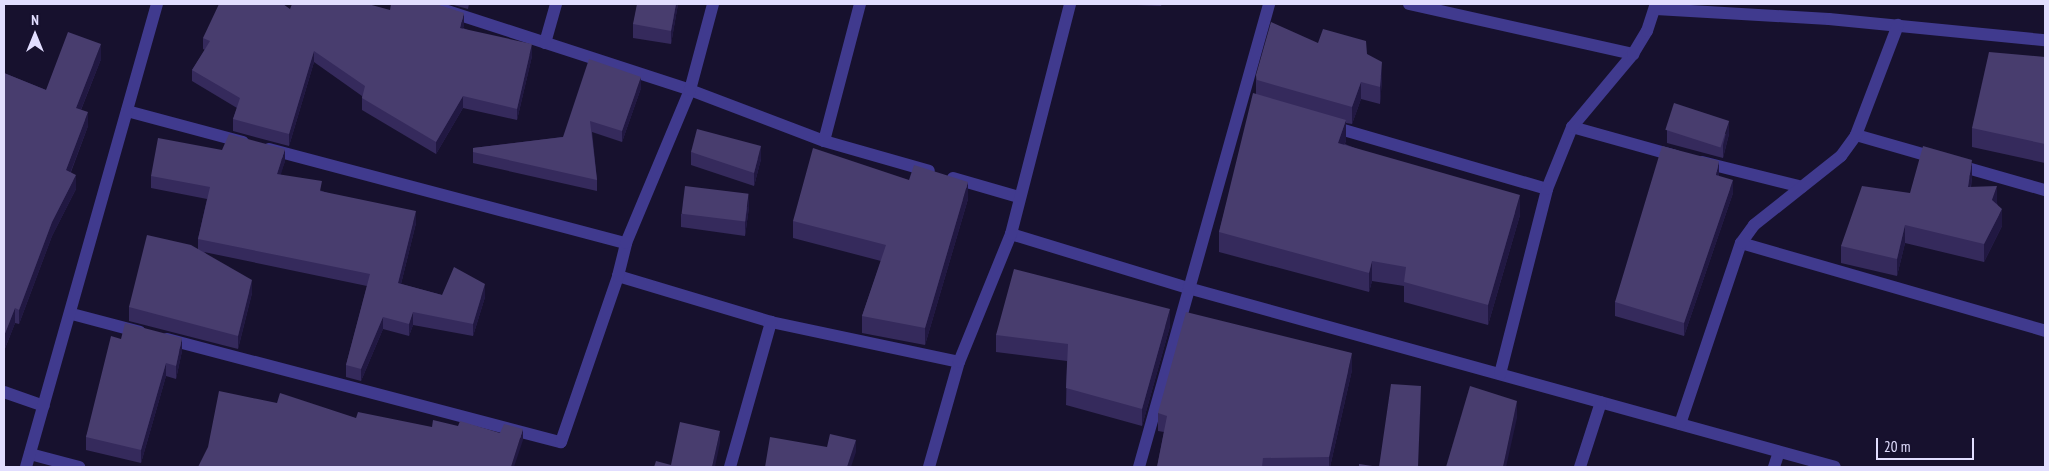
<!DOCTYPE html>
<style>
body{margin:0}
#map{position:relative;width:2049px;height:471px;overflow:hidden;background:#17112e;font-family:"PT Sans Narrow",sans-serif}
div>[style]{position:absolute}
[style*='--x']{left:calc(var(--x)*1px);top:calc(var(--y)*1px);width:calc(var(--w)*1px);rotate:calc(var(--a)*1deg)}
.street>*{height:12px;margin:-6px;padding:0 6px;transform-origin:6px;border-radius:6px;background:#403a8e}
.wall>*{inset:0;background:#352a5c}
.shaded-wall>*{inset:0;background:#211842}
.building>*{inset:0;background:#483d6e;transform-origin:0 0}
span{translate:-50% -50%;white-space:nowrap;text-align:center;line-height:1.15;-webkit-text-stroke:4px #17112e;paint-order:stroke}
.frame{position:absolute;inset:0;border:5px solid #e2deff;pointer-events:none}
.north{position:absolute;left:10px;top:10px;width:50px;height:50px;-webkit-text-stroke:4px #17112e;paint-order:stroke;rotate:0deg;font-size:14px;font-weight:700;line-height:20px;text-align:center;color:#e2deff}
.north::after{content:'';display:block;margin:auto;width:18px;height:22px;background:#e2deff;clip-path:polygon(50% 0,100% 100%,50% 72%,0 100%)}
.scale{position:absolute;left:1876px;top:438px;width:98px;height:22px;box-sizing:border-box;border:2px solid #e2deff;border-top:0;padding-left:6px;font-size:15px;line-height:18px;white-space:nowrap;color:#e2deff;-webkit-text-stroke:4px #17112e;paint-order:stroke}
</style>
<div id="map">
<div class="street">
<i style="--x:426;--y:4;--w:278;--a:18"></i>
<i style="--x:690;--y:90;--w:143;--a:20.8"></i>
<i style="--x:824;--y:141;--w:109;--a:15.9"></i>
<i style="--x:1409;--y:4;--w:230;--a:12.6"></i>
<i style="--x:1656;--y:9;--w:173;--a:3.3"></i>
<i style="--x:1829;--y:19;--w:217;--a:5.6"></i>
<i style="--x:545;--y:43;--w:41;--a:-74.2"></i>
<i style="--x:127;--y:111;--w:120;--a:15"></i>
<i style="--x:1330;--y:126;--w:226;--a:16.2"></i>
<i style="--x:1572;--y:127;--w:108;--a:15.6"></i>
<i style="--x:1856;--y:135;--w:83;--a:16"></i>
<i style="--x:824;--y:141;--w:142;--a:-75.3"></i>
<i style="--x:269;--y:149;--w:369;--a:14.8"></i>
<i style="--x:1702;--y:162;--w:103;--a:14"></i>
<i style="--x:1957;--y:165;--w:91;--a:15.9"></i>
<i style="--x:953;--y:178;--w:69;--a:16.1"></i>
<i style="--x:1011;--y:234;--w:185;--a:17"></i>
<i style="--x:1188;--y:288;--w:671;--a:15.46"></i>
<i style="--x:1741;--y:243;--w:316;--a:16.1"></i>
<i style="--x:618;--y:276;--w:160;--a:16.7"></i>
<i style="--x:771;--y:322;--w:192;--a:12"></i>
<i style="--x:72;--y:314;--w:70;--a:14.8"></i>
<i style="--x:167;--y:339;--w:407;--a:14.7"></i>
<i style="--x:561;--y:442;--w:176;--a:-71"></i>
<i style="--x:618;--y:276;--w:34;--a:-76"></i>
<i style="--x:626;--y:243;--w:166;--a:-67.3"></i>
<i style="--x:690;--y:90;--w:89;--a:-75"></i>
<i style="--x:1500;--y:374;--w:191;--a:-75.7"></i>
<i style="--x:1547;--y:189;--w:67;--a:-68"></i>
<i style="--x:1572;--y:127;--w:95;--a:-50.1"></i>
<i style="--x:1633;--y:54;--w:27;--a:-59"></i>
<i style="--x:1647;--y:31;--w:28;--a:-72"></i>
<i style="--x:4;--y:392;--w:42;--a:19.3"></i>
<i style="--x:1680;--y:424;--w:191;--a:-71.4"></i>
<i style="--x:1741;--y:243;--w:22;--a:-54"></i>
<i style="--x:1754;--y:225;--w:111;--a:-38.4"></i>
<i style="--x:1841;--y:156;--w:26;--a:-54"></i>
<i style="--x:1856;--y:135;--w:118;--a:-69.1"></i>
<i style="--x:30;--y:454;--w:51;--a:14.9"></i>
<i style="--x:26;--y:467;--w:481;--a:-74.2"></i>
<i style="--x:730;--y:467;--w:151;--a:-74.2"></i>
<i style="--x:929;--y:467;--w:109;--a:-74.1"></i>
<i style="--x:959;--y:362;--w:138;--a:-67.9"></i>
<i style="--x:1011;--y:234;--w:237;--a:-75.6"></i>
<i style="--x:1139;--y:467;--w:481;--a:-74.3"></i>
<i style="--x:1580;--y:467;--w:68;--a:-72.1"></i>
<i style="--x:1774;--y:467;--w:16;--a:-72"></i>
</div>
<div class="wall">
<i style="clip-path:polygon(450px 4px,469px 4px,468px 9px)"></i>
<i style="clip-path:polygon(678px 4px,671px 44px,633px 38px,633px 24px)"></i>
<i style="clip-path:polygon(1112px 4px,1162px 4px,1161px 6px)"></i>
<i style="clip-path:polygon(290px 9px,390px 10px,464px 25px,463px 28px,532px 56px,517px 120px,463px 108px,436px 154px,362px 110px,362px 96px,314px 62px,289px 146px,233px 131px,233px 119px,237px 108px,192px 81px,192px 70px,205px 50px,203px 49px,203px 38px)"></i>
<i style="clip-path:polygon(1318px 43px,1367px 54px,1382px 79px,1380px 104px,1361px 99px,1352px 124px,1346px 123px,1346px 140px,1345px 144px,1520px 215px,1488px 325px,1404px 302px,1404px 286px,1372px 281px,1369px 292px,1219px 252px,1219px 232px,1256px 94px,1256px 75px)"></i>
<i style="clip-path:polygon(2045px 57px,2045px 163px,1972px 147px,1972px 128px)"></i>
<i style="clip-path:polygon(101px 59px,81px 110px,88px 126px,71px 172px,76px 189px,52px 236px,19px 324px,15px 323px,4px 351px,4px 73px,46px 90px)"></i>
<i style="clip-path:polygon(641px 88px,622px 142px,592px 132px,597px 180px,597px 191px,473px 163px,473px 148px,563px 137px)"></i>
<i style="clip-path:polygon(1667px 130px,1729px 134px,1723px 158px,1667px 143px)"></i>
<i style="clip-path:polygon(222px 150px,285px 161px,280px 175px,322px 191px,416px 223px,401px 284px,442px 295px,485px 297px,473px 336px,413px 325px,409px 336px,383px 329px,361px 381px,346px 377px,346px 365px,367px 286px,204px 252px,252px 293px,238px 349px,129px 321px,129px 307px,198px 249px,198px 239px,207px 199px,151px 188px,151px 176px)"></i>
<i style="clip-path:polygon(691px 152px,761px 159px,754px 186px,691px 165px)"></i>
<i style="clip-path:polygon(1719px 174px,1719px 176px,1733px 193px,1684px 336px,1615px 316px,1615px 302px)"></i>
<i style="clip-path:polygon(1972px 177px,1971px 187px,1997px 203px,2002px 226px,1984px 262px,1905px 243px,1897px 276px,1841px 263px,1841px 246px,1910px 193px)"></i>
<i style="clip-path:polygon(968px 199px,925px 345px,862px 333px,862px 316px,881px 261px,793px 238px,793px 221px)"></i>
<i style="clip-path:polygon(749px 207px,745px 236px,681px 227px,681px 214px)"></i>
<i style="clip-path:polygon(1170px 326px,1142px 426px,1066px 405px,1067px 361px,996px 352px,996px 335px)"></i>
<i style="clip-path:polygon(121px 339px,182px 351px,176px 379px,166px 376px,141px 463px,86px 450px,86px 437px)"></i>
<i style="clip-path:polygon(1352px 370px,1330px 467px,1157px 467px,1164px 432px,1158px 431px,1158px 413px)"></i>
</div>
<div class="shaded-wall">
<i style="clip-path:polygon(676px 4px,678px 4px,671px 44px,671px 31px)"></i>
<i style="clip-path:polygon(464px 13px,464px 25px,460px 39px,460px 28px)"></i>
<i style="clip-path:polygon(101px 44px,101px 59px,76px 122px,76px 108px)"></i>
<i style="clip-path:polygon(532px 44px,532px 56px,517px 120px,517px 109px)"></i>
<i style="clip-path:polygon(314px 51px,314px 62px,289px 146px,289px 134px)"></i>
<i style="clip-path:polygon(1382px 62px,1382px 79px,1380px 104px,1380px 87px)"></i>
<i style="clip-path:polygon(641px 77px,641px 88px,622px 142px,622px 131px)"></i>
<i style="clip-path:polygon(1361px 82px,1361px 99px,1352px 124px,1352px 107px)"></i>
<i style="clip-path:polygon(463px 96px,463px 108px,436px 154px,436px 142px)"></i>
<i style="clip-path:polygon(88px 112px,88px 126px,66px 184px,66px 170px)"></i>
<i style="clip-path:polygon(1346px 120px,1346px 140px,1338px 162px,1338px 143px)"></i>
<i style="clip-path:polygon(1729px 121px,1729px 134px,1723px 158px,1723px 145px)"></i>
<i style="clip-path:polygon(761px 146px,761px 159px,754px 186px,754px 173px)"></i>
<i style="clip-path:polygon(285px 149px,285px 161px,277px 187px,277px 174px)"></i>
<i style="clip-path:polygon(1972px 160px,1972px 177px,1968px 204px,1968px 187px)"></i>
<i style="clip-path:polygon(1719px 161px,1719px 174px,1716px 189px,1716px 175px)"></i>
<i style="clip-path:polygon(76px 175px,76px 189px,52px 236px,19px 324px,19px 310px,52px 222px)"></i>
<i style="clip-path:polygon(1733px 180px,1733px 193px,1684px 336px,1684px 323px)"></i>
<i style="clip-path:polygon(968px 182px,968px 199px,925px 345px,925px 328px)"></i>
<i style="clip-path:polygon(1997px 186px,1997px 203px,1992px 217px,1992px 200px)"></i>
<i style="clip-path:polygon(749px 194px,749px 207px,745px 236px,745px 223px)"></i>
<i style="clip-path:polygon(1520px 195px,1520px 215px,1488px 325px,1488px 305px)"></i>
<i style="clip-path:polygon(2002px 209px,2002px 226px,1984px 262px,1984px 244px)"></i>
<i style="clip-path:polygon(416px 211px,416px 223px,398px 296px,398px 283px)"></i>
<i style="clip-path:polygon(1905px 225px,1905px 243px,1897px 276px,1897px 259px)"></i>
<i style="clip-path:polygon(1372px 261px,1372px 281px,1369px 292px,1369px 273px)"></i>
<i style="clip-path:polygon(252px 280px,252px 293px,238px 349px,238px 336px)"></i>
<i style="clip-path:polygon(485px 284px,485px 297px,473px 336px,473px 324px)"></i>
<i style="clip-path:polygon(15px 308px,15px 323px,4px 351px,4px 336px)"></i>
<i style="clip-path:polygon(1170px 309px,1170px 326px,1142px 426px,1142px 409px)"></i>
<i style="clip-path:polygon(413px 312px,413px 325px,409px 336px,409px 324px)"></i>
<i style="clip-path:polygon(383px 317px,383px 329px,361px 381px,361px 369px)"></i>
<i style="clip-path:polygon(182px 338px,182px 351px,176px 379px,176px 366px)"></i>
<i style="clip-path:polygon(1352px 353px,1352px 370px,1330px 467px,1329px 467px,1329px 457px)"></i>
<i style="clip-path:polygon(166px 363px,166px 376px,141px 463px,141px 450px)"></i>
<i style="clip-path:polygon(1421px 386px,1421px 399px,1418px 467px)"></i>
<i style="clip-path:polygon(1517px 401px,1517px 418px,1506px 467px,1503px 467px)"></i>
<i style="clip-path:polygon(523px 429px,523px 440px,514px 467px,511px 467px)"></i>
<i style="clip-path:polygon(720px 431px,720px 443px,715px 467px,712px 467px)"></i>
<i style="clip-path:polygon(856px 440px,856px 452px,851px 467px,847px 467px)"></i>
</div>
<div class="building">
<i style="clip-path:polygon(219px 4px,283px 4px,290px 9px,292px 4px,368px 4px,390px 10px,391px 4px,436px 4px,464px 13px,460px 28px,532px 44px,517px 109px,463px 96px,436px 142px,362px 98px,365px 86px,314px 51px,289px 134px,233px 119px,240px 98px,192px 70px,210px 41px,203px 38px)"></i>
<i style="clip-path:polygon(637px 4px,676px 4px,671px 31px,633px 24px)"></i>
<i style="clip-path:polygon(1271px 22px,1318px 43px,1323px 29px,1366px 41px,1367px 54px,1382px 62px,1380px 87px,1361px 82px,1352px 107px,1257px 80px,1256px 75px)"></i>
<i style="clip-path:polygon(68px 32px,101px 44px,76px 108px,88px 112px,66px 170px,76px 175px,52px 222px,19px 310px,15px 308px,4px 336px,4px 73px,46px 90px)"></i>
<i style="clip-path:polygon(1989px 52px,2045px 57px,2045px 144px,1972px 128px)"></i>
<i style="clip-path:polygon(589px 59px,641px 77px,622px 131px,590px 121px,597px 180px,473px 152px,473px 148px,563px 137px)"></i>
<i style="clip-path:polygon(1253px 93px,1346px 120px,1338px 143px,1520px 195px,1488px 305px,1404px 282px,1406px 267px,1372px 261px,1369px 273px,1219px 232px)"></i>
<i style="left:1674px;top:103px;width:58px;height:28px;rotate:18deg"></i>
<i style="clip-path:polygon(697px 129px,761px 146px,754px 173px,691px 152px)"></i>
<i style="clip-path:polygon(229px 134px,285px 149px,277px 174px,322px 181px,320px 191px,416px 211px,398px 283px,442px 295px,454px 267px,485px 284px,473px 324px,413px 312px,409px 324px,383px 317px,361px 369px,346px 365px,370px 274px,198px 239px,210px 187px,151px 176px,158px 138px,222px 150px)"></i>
<i style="clip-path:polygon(1662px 146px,1719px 161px,1716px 175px,1733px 180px,1684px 323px,1615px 302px)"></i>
<i style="clip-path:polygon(1923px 146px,1972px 160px,1968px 187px,1997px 186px,1992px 200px,2002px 209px,1984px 244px,1905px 225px,1897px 259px,1841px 246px,1862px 186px,1910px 193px)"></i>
<i style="clip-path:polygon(813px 148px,909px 180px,914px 165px,968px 182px,925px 328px,862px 316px,886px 245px,793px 221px)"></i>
<i style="left:685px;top:186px;width:64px;height:28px;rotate:7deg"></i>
<i style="clip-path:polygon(147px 235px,191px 245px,252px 280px,238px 336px,129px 307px)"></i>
<i style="clip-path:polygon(1014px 269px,1170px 309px,1142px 409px,1066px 388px,1068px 344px,996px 335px)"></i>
<i style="clip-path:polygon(1186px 312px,1352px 353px,1329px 457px,1263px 458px,1262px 467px,1157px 467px,1167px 416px,1158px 413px)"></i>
<i style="clip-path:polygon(125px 323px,182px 338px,176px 366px,166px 363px,141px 450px,86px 437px,111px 336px,121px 339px)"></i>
<i style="clip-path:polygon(1391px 384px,1421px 386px,1418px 467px,1359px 467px,1359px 464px,1379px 467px)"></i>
<i style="clip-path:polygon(1470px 386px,1517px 401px,1503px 467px,1446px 467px)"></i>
<i style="clip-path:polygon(219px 391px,277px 403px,280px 393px,356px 418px,358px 412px,432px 427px,433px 420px,458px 426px,460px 421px,500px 433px,504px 424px,523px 429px,511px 467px,198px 467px,208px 447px)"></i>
<i style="clip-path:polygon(680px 422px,720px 431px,712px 467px,654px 467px,656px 461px,671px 465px)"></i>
<i style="clip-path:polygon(830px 434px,856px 440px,847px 467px,765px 467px,770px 437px,827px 447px)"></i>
</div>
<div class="frame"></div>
<div class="north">N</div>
<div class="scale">20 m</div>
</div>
